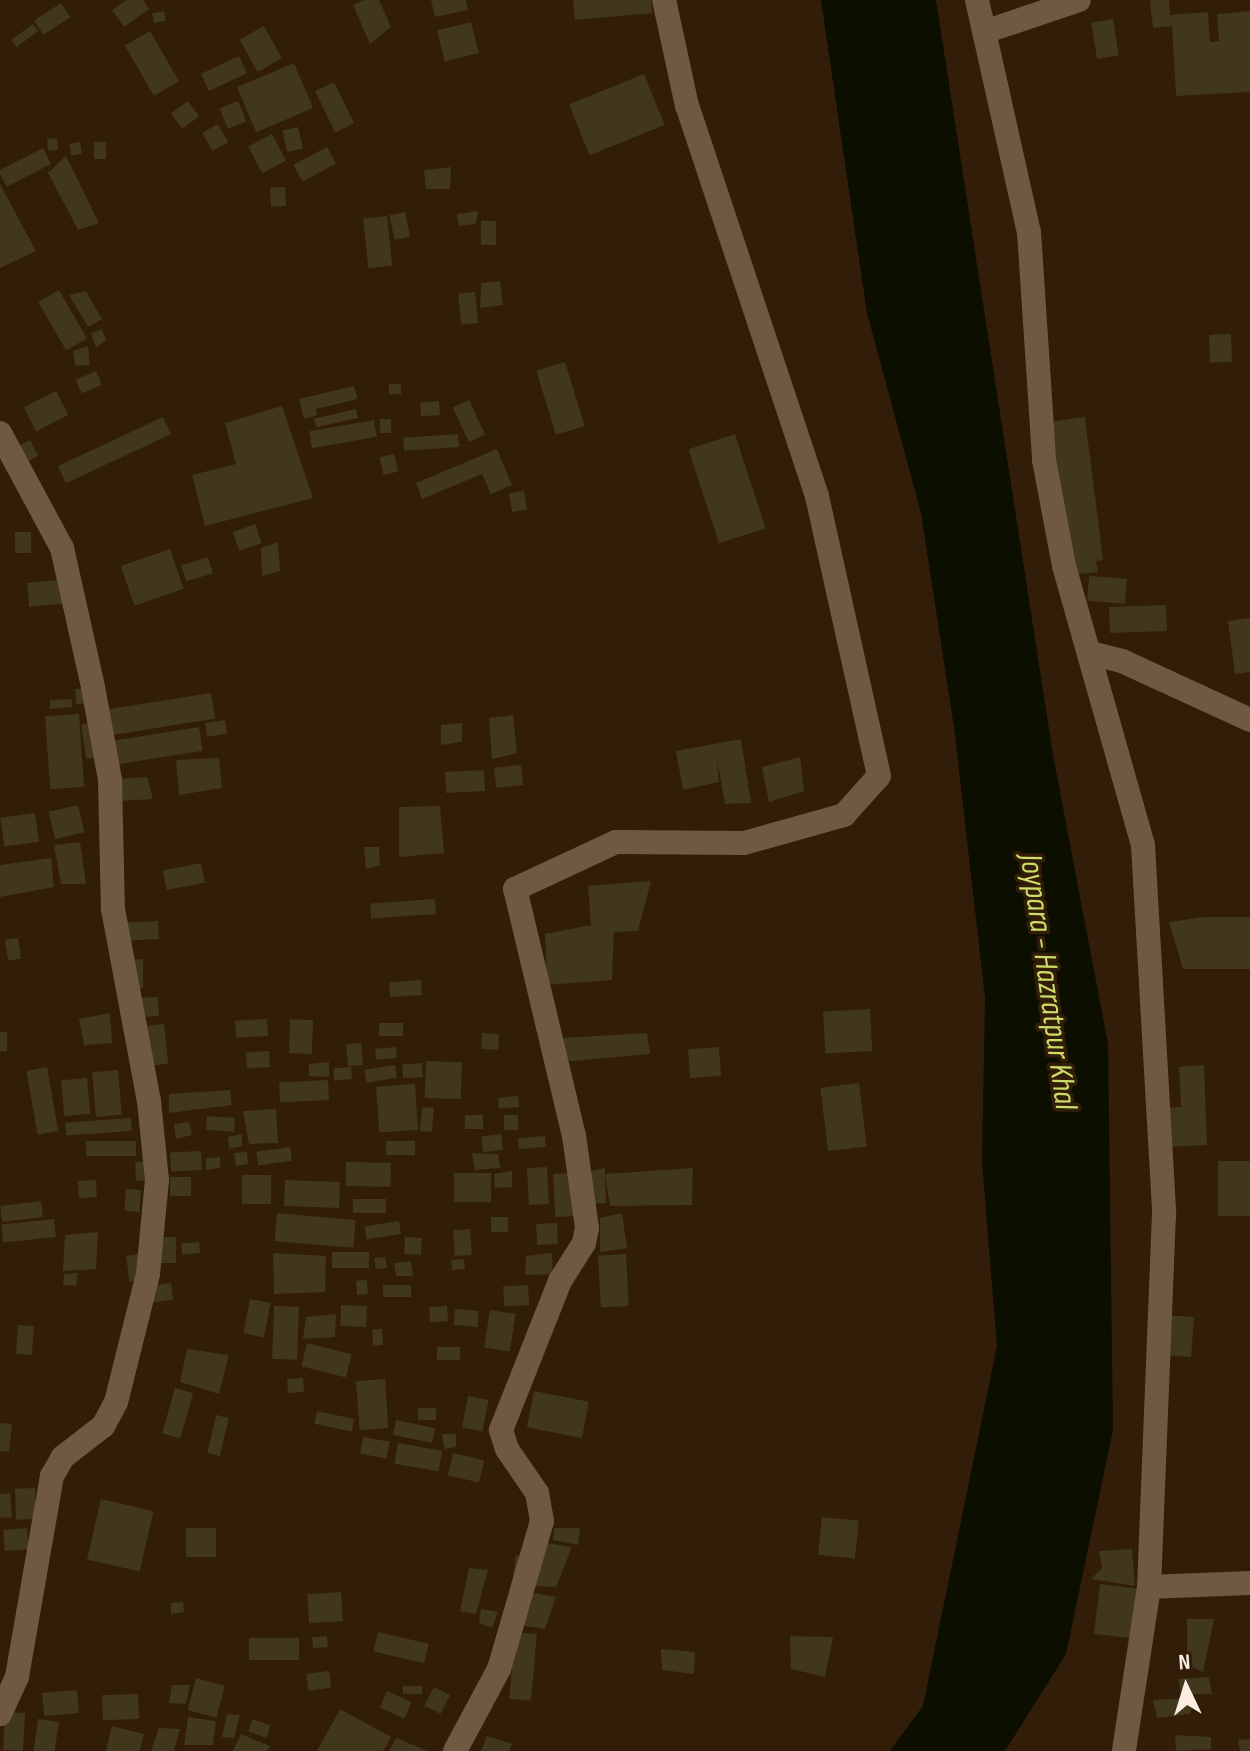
<!DOCTYPE html>
<style>
body{margin:0}
#map{position:relative;width:1250px;height:1751px;overflow:hidden;background:#311d08;font-family:"Sofia Sans Condensed",sans-serif}
div>[style]{position:absolute}
[style*='--x']{left:calc(var(--x)*1px);top:calc(var(--y)*1px);width:calc(var(--w)*1px);rotate:calc(var(--a)*1deg)}
.water>*{inset:0;background:#0c0e00}
.building>*{inset:0;background:#41371c;transform-origin:0 0}
.street>*{height:24px;margin:-12px;padding:0 12px;transform-origin:12px;border-radius:12px;background:#705943}
span{translate:-50% -50%;white-space:nowrap;text-align:center;line-height:1.15;-webkit-text-stroke:7px #311d08;paint-order:stroke}
.water-label{font-size:32px;color:#cddb69;font-style:italic}
.north{position:absolute;left:1146px;top:1647px;width:80px;height:80px;-webkit-text-stroke:6px #311d08;paint-order:stroke;rotate:356deg;font-size:22px;font-weight:700;line-height:32px;text-align:center;color:#fbede1}
.north::after{content:'';display:block;margin:auto;width:28px;height:36px;background:#fbede1;clip-path:polygon(50% 0,100% 100%,50% 72%,0 100%)}
</style>
<div id="map">
<div class="water">
<i style="clip-path:polygon(821px 0,936px 0,1053px 755px,1108px 1044px,1113px 1430px,1066px 1654px,1005px 1751px,890px 1751px,923px 1706px,997px 1346px,982px 1162px,985px 998px,955px 734px,921px 513px,867px 313px)"></i>
</div>
<div class="building">
<i style="clip-path:polygon(127px 0,143px 0,149px 9px,124px 27px,112px 10px)"></i>
<i style="clip-path:polygon(364px 0,379px 0,391px 27px,370px 44px,353px 5px)"></i>
<i style="clip-path:polygon(431px 0,466px 0,468px 10px,435px 17px)"></i>
<i style="clip-path:polygon(573px 0,651px 0,652px 13px,575px 20px)"></i>
<i style="clip-path:polygon(1150px 0,1169px 0,1170px 15px,1208px 12px,1210px 42px,1219px 41px,1217px 14px,1250px 11px,1250px 92px,1176px 96px,1172px 26px,1153px 28px)"></i>
<i style="left:61px;top:3px;width:17px;height:32px;rotate:57deg"></i>
<i style="left:164px;top:11px;width:10px;height:12px;rotate:79deg"></i>
<i style="left:1113px;top:19px;width:37px;height:22px;rotate:81deg"></i>
<i style="left:471px;top:22px;width:32px;height:35px;rotate:76deg"></i>
<i style="left:33px;top:24px;width:9px;height:27px;rotate:54deg"></i>
<i style="left:264px;top:26px;width:37px;height:28px;rotate:61deg"></i>
<i style="left:150px;top:31px;width:58px;height:29px;rotate:60deg"></i>
<i style="left:239px;top:56px;width:19px;height:42px;rotate:65deg"></i>
<i style="left:294px;top:63px;width:49px;height:62px;rotate:67deg"></i>
<i style="left:644px;top:74px;width:55px;height:81px;rotate:68deg"></i>
<i style="left:334px;top:82px;width:46px;height:21px;rotate:64deg"></i>
<i style="left:188px;top:101px;width:19px;height:21px;rotate:54deg"></i>
<i style="left:238px;top:101px;width:22px;height:20px;rotate:68deg"></i>
<i style="left:218px;top:124px;width:21px;height:18px;rotate:61deg"></i>
<i style="left:298px;top:127px;width:22px;height:16px;rotate:77deg"></i>
<i style="left:272px;top:134px;width:30px;height:27px;rotate:62deg"></i>
<i style="left:57px;top:138px;width:12px;height:10px;rotate:85deg"></i>
<i style="left:80px;top:142px;width:12px;height:11px;rotate:81deg"></i>
<i style="left:106px;top:142px;width:17px;height:12px;rotate:90deg"></i>
<i style="left:327px;top:147px;width:19px;height:38px;rotate:62deg"></i>
<i style="left:43px;top:148px;width:18px;height:50px;rotate:63deg"></i>
<i style="clip-path:polygon(66px 156px,99px 223px,78px 230px,48px 173px)"></i>
<i style="clip-path:polygon(451px 167px,450px 189px,426px 189px,424px 170px)"></i>
<i style="clip-path:polygon(0 184px,36px 251px,0 268px)"></i>
<i style="left:285px;top:187px;width:19px;height:15px;rotate:87deg"></i>
<i style="clip-path:polygon(478px 211px,476px 224px,459px 226px,457px 214px)"></i>
<i style="left:405px;top:212px;width:25px;height:16px;rotate:78deg"></i>
<i style="left:387px;top:216px;width:50px;height:24px;rotate:84deg"></i>
<i style="left:481px;top:221px;width:15px;height:24px"></i>
<i style="clip-path:polygon(500px 281px,503px 305px,480px 308px,481px 283px)"></i>
<i style="left:59px;top:290px;width:56px;height:24px;rotate:60deg"></i>
<i style="clip-path:polygon(86px 291px,102px 319px,88px 327px,69px 295px)"></i>
<i style="left:475px;top:292px;width:31px;height:17px;rotate:84deg"></i>
<i style="clip-path:polygon(102px 329px,106px 340px,96px 348px,91px 333px)"></i>
<i style="left:1231px;top:334px;width:28px;height:22px;rotate:88deg"></i>
<i style="clip-path:polygon(88px 346px,90px 365px,75px 366px,73px 351px)"></i>
<i style="left:565px;top:362px;width:67px;height:30px;rotate:73deg"></i>
<i style="left:96px;top:371px;width:15px;height:22px;rotate:67deg"></i>
<i style="left:401px;top:384px;width:10px;height:12px;rotate:90deg"></i>
<i style="clip-path:polygon(354px 386px,358px 399px,316px 409px,317px 415px,304px 419px,299px 399px)"></i>
<i style="left:56px;top:391px;width:27px;height:36px;rotate:63deg"></i>
<i style="left:469px;top:400px;width:38px;height:18px;rotate:65deg"></i>
<i style="left:439px;top:401px;width:14px;height:19px;rotate:86deg"></i>
<i style="clip-path:polygon(282px 406px,313px 498px,205px 526px,192px 475px,236px 464px,225px 423px)"></i>
<i style="left:356px;top:409px;width:9px;height:43px;rotate:77deg"></i>
<i style="left:163px;top:417px;width:19px;height:116px;rotate:65deg"></i>
<i style="clip-path:polygon(1085px 417px,1103px 560px,1096px 561px,1098px 572px,1072px 575px,1048px 422px)"></i>
<i style="left:391px;top:419px;width:14px;height:11px;rotate:90deg"></i>
<i style="left:374px;top:420px;width:17px;height:66px;rotate:80deg"></i>
<i style="left:458px;top:434px;width:13px;height:55px;rotate:86deg"></i>
<i style="left:735px;top:434px;width:99px;height:49px;rotate:72deg"></i>
<i style="left:30px;top:440px;width:18px;height:13px;rotate:63deg"></i>
<i style="clip-path:polygon(497px 449px,512px 485px,491px 494px,482px 474px,422px 499px,416px 483px)"></i>
<i style="left:394px;top:454px;width:18px;height:15px;rotate:77deg"></i>
<i style="left:524px;top:491px;width:19px;height:15px;rotate:81deg"></i>
<i style="left:255px;top:524px;width:20px;height:24px;rotate:70deg"></i>
<i style="left:15px;top:532px;width:16px;height:21px"></i>
<i style="clip-path:polygon(278px 542px,280px 571px,262px 576px,261px 548px)"></i>
<i style="left:170px;top:549px;width:42px;height:52px;rotate:71deg"></i>
<i style="left:208px;top:557px;width:17px;height:28px;rotate:73deg"></i>
<i style="left:1127px;top:579px;width:25px;height:38px;rotate:95deg"></i>
<i style="left:60px;top:580px;width:24px;height:33px;rotate:85deg"></i>
<i style="left:1166px;top:605px;width:26px;height:57px;rotate:88deg"></i>
<i style="clip-path:polygon(1250px 618px,1250px 672px,1235px 674px,1228px 621px)"></i>
<i style="left:90px;top:688px;width:15px;height:15px;rotate:86deg"></i>
<i style="left:211px;top:693px;width:26px;height:109px;rotate:81deg"></i>
<i style="clip-path:polygon(72px 699px,72px 707px,50px 709px,50px 700px)"></i>
<i style="left:79px;top:714px;width:73px;height:34px;rotate:86deg"></i>
<i style="clip-path:polygon(513px 715px,517px 753px,492px 759px,489px 718px)"></i>
<i style="left:225px;top:720px;width:14px;height:20px;rotate:82deg"></i>
<i style="left:96px;top:722px;width:35px;height:15px;rotate:82deg"></i>
<i style="clip-path:polygon(462px 723px,462px 742px,441px 745px,441px 725px)"></i>
<i style="left:199px;top:727px;width:24px;height:92px;rotate:81deg"></i>
<i style="clip-path:polygon(741px 739px,751px 803px,725px 804px,717px 759px,719px 782px,683px 790px,676px 751px)"></i>
<i style="clip-path:polygon(800px 757px,804px 791px,769px 802px,762px 767px)"></i>
<i style="clip-path:polygon(219px 758px,222px 788px,179px 795px,176px 760px)"></i>
<i style="left:521px;top:765px;width:20px;height:27px;rotate:84deg"></i>
<i style="left:484px;top:770px;width:21px;height:39px;rotate:87deg"></i>
<i style="clip-path:polygon(147px 777px,153px 799px,120px 801px,115px 779px)"></i>
<i style="left:78px;top:805px;width:28px;height:30px;rotate:77deg"></i>
<i style="clip-path:polygon(440px 806px,444px 853px,399px 857px,399px 807px)"></i>
<i style="left:35px;top:813px;width:29px;height:35px;rotate:82deg"></i>
<i style="clip-path:polygon(80px 842px,86px 884px,61px 884px,54px 845px)"></i>
<i style="clip-path:polygon(364px 847px,379px 847px,380px 865px,366px 869px)"></i>
<i style="clip-path:polygon(51px 858px,54px 887px,0 897px,0 865px)"></i>
<i style="left:201px;top:863px;width:20px;height:39px;rotate:79deg"></i>
<i style="clip-path:polygon(651px 881px,638px 931px,614px 932px,612px 980px,547px 985px,545px 934px,591px 925px,588px 886px)"></i>
<i style="left:435px;top:899px;width:15px;height:65px;rotate:86deg"></i>
<i style="clip-path:polygon(1204px 917px,1250px 917px,1250px 969px,1183px 969px,1169px 922px)"></i>
<i style="left:158px;top:921px;width:18px;height:35px;rotate:87deg"></i>
<i style="left:18px;top:938px;width:21px;height:13px;rotate:82deg"></i>
<i style="clip-path:polygon(143px 959px,143px 988px,127px 988px,125px 960px)"></i>
<i style="left:421px;top:980px;width:15px;height:32px;rotate:86deg"></i>
<i style="left:158px;top:997px;width:19px;height:27px;rotate:87deg"></i>
<i style="left:870px;top:1009px;width:42px;height:47px;rotate:87deg"></i>
<i style="clip-path:polygon(110px 1013px,112px 1043px,84px 1045px,79px 1019px)"></i>
<i style="left:267px;top:1019px;width:17px;height:32px;rotate:87deg"></i>
<i style="left:313px;top:1020px;width:34px;height:23px;rotate:92deg"></i>
<i style="left:403px;top:1023px;width:13px;height:24px;rotate:90deg"></i>
<i style="left:164px;top:1024px;width:40px;height:26px;rotate:84deg"></i>
<i style="left:0;top:1032px;width:7px;height:19px"></i>
<i style="left:482px;top:1033px;width:17px;height:16px;rotate:3deg"></i>
<i style="clip-path:polygon(647px 1033px,650px 1054px,562px 1062px,562px 1038px)"></i>
<i style="left:361px;top:1043px;width:22px;height:15px;rotate:85deg"></i>
<i style="left:396px;top:1047px;width:11px;height:21px;rotate:85deg"></i>
<i style="left:719px;top:1047px;width:29px;height:31px;rotate:86deg"></i>
<i style="left:269px;top:1051px;width:16px;height:23px;rotate:86deg"></i>
<i style="left:426px;top:1061px;width:36px;height:37px;rotate:2deg"></i>
<i style="clip-path:polygon(329px 1062px,329px 1077px,309px 1076px,309px 1064px)"></i>
<i style="left:422px;top:1063px;width:14px;height:20px;rotate:86deg"></i>
<i style="left:395px;top:1065px;width:13px;height:31px;rotate:81deg"></i>
<i style="clip-path:polygon(1204px 1065px,1207px 1145px,1167px 1147px,1165px 1108px,1181px 1107px,1179px 1067px)"></i>
<i style="left:47px;top:1067px;width:65px;height:21px;rotate:80deg"></i>
<i style="left:351px;top:1067px;width:12px;height:18px;rotate:85deg"></i>
<i style="left:118px;top:1070px;width:45px;height:26px;rotate:85deg"></i>
<i style="left:87px;top:1078px;width:36px;height:26px;rotate:85deg"></i>
<i style="left:328px;top:1080px;width:20px;height:49px;rotate:87deg"></i>
<i style="left:859px;top:1083px;width:64px;height:39px;rotate:83deg"></i>
<i style="left:415px;top:1084px;width:46px;height:39px;rotate:86deg"></i>
<i style="clip-path:polygon(230px 1090px,232px 1105px,169px 1113px,169px 1094px)"></i>
<i style="left:518px;top:1096px;width:11px;height:20px;rotate:85deg"></i>
<i style="left:422px;top:1107px;width:12px;height:24px;rotate:5deg"></i>
<i style="clip-path:polygon(276px 1109px,278px 1143px,249px 1144px,243px 1111px)"></i>
<i style="left:483px;top:1115px;width:14px;height:18px;rotate:90deg"></i>
<i style="left:504px;top:1115px;width:14px;height:15px"></i>
<i style="left:131px;top:1118px;width:13px;height:66px;rotate:86deg"></i>
<i style="left:235px;top:1118px;width:14px;height:28px;rotate:94deg"></i>
<i style="clip-path:polygon(189px 1122px,192px 1135px,176px 1139px,174px 1124px)"></i>
<i style="clip-path:polygon(242px 1134px,242px 1146px,229px 1149px,228px 1137px)"></i>
<i style="left:501px;top:1134px;width:16px;height:20px;rotate:83deg"></i>
<i style="left:545px;top:1136px;width:11px;height:27px;rotate:85deg"></i>
<i style="left:86px;top:1141px;width:50px;height:15px"></i>
<i style="left:415px;top:1141px;width:14px;height:29px;rotate:90deg"></i>
<i style="left:290px;top:1147px;width:14px;height:34px;rotate:82deg"></i>
<i style="left:201px;top:1151px;width:19px;height:31px;rotate:87deg"></i>
<i style="clip-path:polygon(247px 1152px,248px 1164px,236px 1166px,234px 1153px)"></i>
<i style="clip-path:polygon(472px 1153px,498px 1154px,500px 1168px,475px 1170px)"></i>
<i style="clip-path:polygon(220px 1157px,220px 1168px,206px 1170px,206px 1158px)"></i>
<i style="left:152px;top:1161px;width:19px;height:17px;rotate:87deg"></i>
<i style="left:1250px;top:1161px;width:55px;height:32px;rotate:90deg"></i>
<i style="left:346px;top:1162px;width:45px;height:24px;rotate:1deg"></i>
<i style="left:547px;top:1167px;width:37px;height:20px;rotate:87deg"></i>
<i style="clip-path:polygon(605px 1168px,605px 1174px,693px 1168px,692px 1205px,610px 1206px,605px 1174px,606px 1203px,587px 1204px,585px 1172px)"></i>
<i style="clip-path:polygon(512px 1171px,512px 1187px,495px 1188px,494px 1174px)"></i>
<i style="left:491px;top:1173px;width:29px;height:37px;rotate:90deg"></i>
<i style="left:573px;top:1173px;width:43px;height:20px;rotate:87deg"></i>
<i style="left:242px;top:1175px;width:29px;height:29px"></i>
<i style="left:170px;top:1177px;width:21px;height:19px"></i>
<i style="left:96px;top:1180px;width:17px;height:18px;rotate:87deg"></i>
<i style="left:285px;top:1180px;width:55px;height:26px;rotate:2deg"></i>
<i style="left:126px;top:1189px;width:15px;height:22px;rotate:4deg"></i>
<i style="left:353px;top:1199px;width:33px;height:14px"></i>
<i style="left:41px;top:1201px;width:16px;height:41px;rotate:83deg"></i>
<i style="left:277px;top:1213px;width:79px;height:28px;rotate:5deg"></i>
<i style="clip-path:polygon(622px 1213px,627px 1248px,600px 1252px,600px 1218px)"></i>
<i style="left:491px;top:1217px;width:17px;height:15px"></i>
<i style="left:54px;top:1219px;width:18px;height:53px;rotate:84deg"></i>
<i style="left:399px;top:1221px;width:13px;height:35px;rotate:81deg"></i>
<i style="left:557px;top:1223px;width:21px;height:21px;rotate:87deg"></i>
<i style="left:470px;top:1229px;width:26px;height:17px;rotate:86deg"></i>
<i style="clip-path:polygon(98px 1232px,96px 1269px,63px 1271px,65px 1235px)"></i>
<i style="left:159px;top:1237px;width:17px;height:26px"></i>
<i style="left:405px;top:1237px;width:17px;height:17px;rotate:3deg"></i>
<i style="left:199px;top:1242px;width:11px;height:18px;rotate:85deg"></i>
<i style="left:369px;top:1252px;width:16px;height:37px;rotate:90deg"></i>
<i style="clip-path:polygon(273px 1253px,326px 1256px,325px 1292px,274px 1294px)"></i>
<i style="clip-path:polygon(552px 1253px,553px 1274px,525px 1275px,526px 1256px)"></i>
<i style="left:141px;top:1254px;width:26px;height:15px;rotate:83deg"></i>
<i style="left:626px;top:1254px;width:52px;height:28px;rotate:87deg"></i>
<i style="clip-path:polygon(385px 1257px,387px 1268px,376px 1269px,374px 1258px)"></i>
<i style="left:464px;top:1259px;width:10px;height:13px;rotate:84deg"></i>
<i style="clip-path:polygon(411px 1261px,413px 1276px,396px 1276px,394px 1263px)"></i>
<i style="clip-path:polygon(78px 1273px,76px 1286px,63px 1285px,64px 1274px)"></i>
<i style="left:367px;top:1280px;width:14px;height:11px;rotate:86deg"></i>
<i style="left:171px;top:1283px;width:17px;height:20px;rotate:83deg"></i>
<i style="left:411px;top:1285px;width:12px;height:28px;rotate:90deg"></i>
<i style="left:528px;top:1285px;width:20px;height:25px;rotate:87deg"></i>
<i style="left:250px;top:1299px;width:21px;height:35px;rotate:11deg"></i>
<i style="left:341px;top:1305px;width:26px;height:21px;rotate:2deg"></i>
<i style="left:274px;top:1306px;width:25px;height:53px;rotate:2deg"></i>
<i style="left:447px;top:1306px;width:15px;height:18px;rotate:86deg"></i>
<i style="left:455px;top:1309px;width:24px;height:16px;rotate:5deg"></i>
<i style="left:490px;top:1310px;width:26px;height:38px;rotate:9deg"></i>
<i style="clip-path:polygon(336px 1314px,335px 1337px,303px 1339px,306px 1317px)"></i>
<i style="left:1165px;top:1315px;width:29px;height:40px;rotate:4deg"></i>
<i style="left:18px;top:1325px;width:16px;height:29px;rotate:4deg"></i>
<i style="left:382px;top:1329px;width:16px;height:10px;rotate:86deg"></i>
<i style="left:307px;top:1343px;width:46px;height:24px;rotate:14deg"></i>
<i style="left:437px;top:1347px;width:23px;height:13px"></i>
<i style="clip-path:polygon(187px 1349px,229px 1355px,219px 1394px,180px 1382px)"></i>
<i style="left:303px;top:1378px;width:14px;height:16px;rotate:86deg"></i>
<i style="left:385px;top:1379px;width:49px;height:29px;rotate:86deg"></i>
<i style="left:175px;top:1388px;width:19px;height:47px;rotate:16deg"></i>
<i style="left:534px;top:1391px;width:56px;height:37px;rotate:11deg"></i>
<i style="left:468px;top:1396px;width:21px;height:32px;rotate:11deg"></i>
<i style="left:436px;top:1408px;width:12px;height:18px;rotate:90deg"></i>
<i style="left:317px;top:1411px;width:38px;height:13px;rotate:12deg"></i>
<i style="left:216px;top:1415px;width:13px;height:39px;rotate:13deg"></i>
<i style="left:396px;top:1420px;width:40px;height:15px;rotate:12deg"></i>
<i style="clip-path:polygon(0 1423px,12px 1424px,9px 1452px,0 1451px)"></i>
<i style="clip-path:polygon(442px 1434px,456px 1434px,456px 1447px,444px 1449px)"></i>
<i style="left:363px;top:1437px;width:27px;height:17px;rotate:10deg"></i>
<i style="left:398px;top:1443px;width:45px;height:21px;rotate:10deg"></i>
<i style="left:453px;top:1453px;width:32px;height:23px;rotate:13deg"></i>
<i style="left:35px;top:1488px;width:31px;height:20px;rotate:88deg"></i>
<i style="clip-path:polygon(10px 1493px,12px 1517px,0 1518px,0 1494px)"></i>
<i style="left:101px;top:1499px;width:54px;height:62px;rotate:13deg"></i>
<i style="left:822px;top:1517px;width:37px;height:38px;rotate:6deg"></i>
<i style="left:27px;top:1528px;width:21px;height:24px;rotate:85deg"></i>
<i style="left:186px;top:1528px;width:30px;height:29px"></i>
<i style="clip-path:polygon(554px 1528px,580px 1528px,578px 1545px,553px 1540px)"></i>
<i style="clip-path:polygon(540px 1542px,572px 1547px,556px 1587px,531px 1586px)"></i>
<i style="clip-path:polygon(1132px 1549px,1135px 1586px,1091px 1579px,1102px 1568px,1099px 1551px)"></i>
<i style="left:516px;top:1555px;width:14px;height:65px;rotate:8deg"></i>
<i style="clip-path:polygon(469px 1568px,488px 1570px,476px 1614px,460px 1611px)"></i>
<i style="left:1100px;top:1584px;width:39px;height:50px;rotate:7deg"></i>
<i style="left:341px;top:1592px;width:29px;height:34px;rotate:86deg"></i>
<i style="clip-path:polygon(527px 1592px,556px 1597px,545px 1629px,518px 1625px)"></i>
<i style="clip-path:polygon(183px 1602px,184px 1612px,171px 1614px,171px 1603px)"></i>
<i style="clip-path:polygon(481px 1609px,498px 1612px,492px 1628px,479px 1623px)"></i>
<i style="clip-path:polygon(1187px 1619px,1214px 1619px,1203px 1672px,1187px 1665px)"></i>
<i style="left:378px;top:1632px;width:52px;height:20px;rotate:13deg"></i>
<i style="left:515px;top:1632px;width:22px;height:67px;rotate:5deg"></i>
<i style="left:327px;top:1636px;width:11px;height:15px;rotate:85deg"></i>
<i style="clip-path:polygon(790px 1636px,833px 1637px,825px 1677px,791px 1669px)"></i>
<i style="left:299px;top:1638px;width:22px;height:50px;rotate:90deg"></i>
<i style="clip-path:polygon(661px 1649px,695px 1652px,694px 1674px,662px 1670px)"></i>
<i style="left:329px;top:1671px;width:17px;height:23px;rotate:83deg"></i>
<i style="clip-path:polygon(1209px 1677px,1212px 1694px,1181px 1694px,1178px 1679px)"></i>
<i style="left:196px;top:1678px;width:30px;height:33px;rotate:15deg"></i>
<i style="clip-path:polygon(172px 1685px,190px 1685px,186px 1704px,169px 1703px)"></i>
<i style="left:403px;top:1686px;width:19px;height:8px"></i>
<i style="left:434px;top:1687px;width:18px;height:21px;rotate:27deg"></i>
<i style="left:77px;top:1690px;width:23px;height:35px;rotate:85deg"></i>
<i style="left:387px;top:1691px;width:27px;height:18px;rotate:24deg"></i>
<i style="left:138px;top:1694px;width:25px;height:36px;rotate:88deg"></i>
<i style="clip-path:polygon(1194px 1698px,1190px 1714px,1157px 1718px,1153px 1700px)"></i>
<i style="clip-path:polygon(340px 1709px,391px 1737px,383px 1751px,317px 1751px)"></i>
<i style="left:25px;top:1713px;width:38px;height:20px;rotate:93deg"></i>
<i style="clip-path:polygon(227px 1714px,240px 1715px,234px 1738px,222px 1737px)"></i>
<i style="clip-path:polygon(188px 1717px,216px 1721px,213px 1745px,184px 1745px)"></i>
<i style="left:38px;top:1719px;width:21px;height:32px;rotate:8deg"></i>
<i style="left:253px;top:1719px;width:19px;height:13px;rotate:21deg"></i>
<i style="clip-path:polygon(112px 1726px,144px 1734px,140px 1751px,106px 1751px)"></i>
<i style="clip-path:polygon(159px 1728px,180px 1729px,174px 1751px,151px 1751px)"></i>
<i style="clip-path:polygon(241px 1734px,270px 1746px,267px 1751px,233px 1751px)"></i>
<i style="clip-path:polygon(1175px 1735px,1211px 1737px,1211px 1749px,1176px 1751px)"></i>
<i style="clip-path:polygon(487px 1736px,512px 1744px,509px 1751px,481px 1751px)"></i>
<i style="clip-path:polygon(396px 1738px,428px 1751px,389px 1751px)"></i>
<i style="clip-path:polygon(1250px 1739px,1250px 1751px,1240px 1751px,1238px 1740px)"></i>
</div>
<div class="street">
<i style="--x:977;--y:0;--w:238;--a:77.4"></i>
<i style="--x:1029;--y:232;--w:228;--a:86.2"></i>
<i style="--x:1044;--y:460;--w:108;--a:79.3"></i>
<i style="--x:1064;--y:566;--w:290;--a:74.2"></i>
<i style="--x:1143;--y:845;--w:370;--a:86.7"></i>
<i style="--x:1164;--y:1214;--w:373;--a:92.3"></i>
<i style="--x:1149;--y:1587;--w:166;--a:98.7"></i>
<i style="--x:984;--y:32;--w:100;--a:-18.6"></i>
<i style="--x:0;--y:433;--w:131;--a:61.7"></i>
<i style="--x:62;--y:548;--w:142;--a:77.4"></i>
<i style="--x:93;--y:687;--w:95;--a:79.6"></i>
<i style="--x:110;--y:780;--w:129;--a:88.7"></i>
<i style="--x:113;--y:909;--w:195;--a:79.4"></i>
<i style="--x:149;--y:1101;--w:79;--a:84.2"></i>
<i style="--x:157;--y:1180;--w:94;--a:95.5"></i>
<i style="--x:148;--y:1274;--w:132;--a:104"></i>
<i style="--x:116;--y:1402;--w:27;--a:118"></i>
<i style="--x:103;--y:1426;--w:51;--a:142.2"></i>
<i style="--x:63;--y:1457;--w:22;--a:120"></i>
<i style="--x:52;--y:1476;--w:204;--a:99.9"></i>
<i style="--x:17;--y:1677;--w:41;--a:114.7"></i>
<i style="--x:1090;--y:653;--w:33;--a:14"></i>
<i style="--x:1122;--y:661;--w:141;--a:24.7"></i>
<i style="--x:1149;--y:1587;--w:101;--a:-2.3"></i>
<i style="--x:455;--y:1751;--w:93;--a:-61.8"></i>
<i style="--x:499;--y:1669;--w:154;--a:-73.8"></i>
<i style="--x:542;--y:1521;--w:28;--a:-100"></i>
<i style="--x:537;--y:1493;--w:53;--a:-124.3"></i>
<i style="--x:507;--y:1449;--w:20;--a:-108"></i>
<i style="--x:501;--y:1430;--w:160;--a:-68.4"></i>
<i style="--x:560;--y:1281;--w:45;--a:-57.7"></i>
<i style="--x:584;--y:1243;--w:15;--a:-79"></i>
<i style="--x:587;--y:1228;--w:93;--a:-98"></i>
<i style="--x:574;--y:1136;--w:254;--a:-103.4"></i>
<i style="--x:515;--y:889;--w:111;--a:-25"></i>
<i style="--x:616;--y:842;--w:128;--a:0.4"></i>
<i style="--x:744;--y:843;--w:104;--a:-15.6"></i>
<i style="--x:844;--y:815;--w:52;--a:-48.1"></i>
<i style="--x:879;--y:776;--w:287;--a:-102.5"></i>
<i style="--x:817;--y:496;--w:411;--a:-108.4"></i>
<i style="--x:687;--y:106;--w:108;--a:-102.2"></i>
</div>
<div class="water-label">
<span style="left:1047px;top:982px;rotate:82deg">Joypara - Hazratpur Khal</span>
</div>
<div class="north">N</div>
</div>
